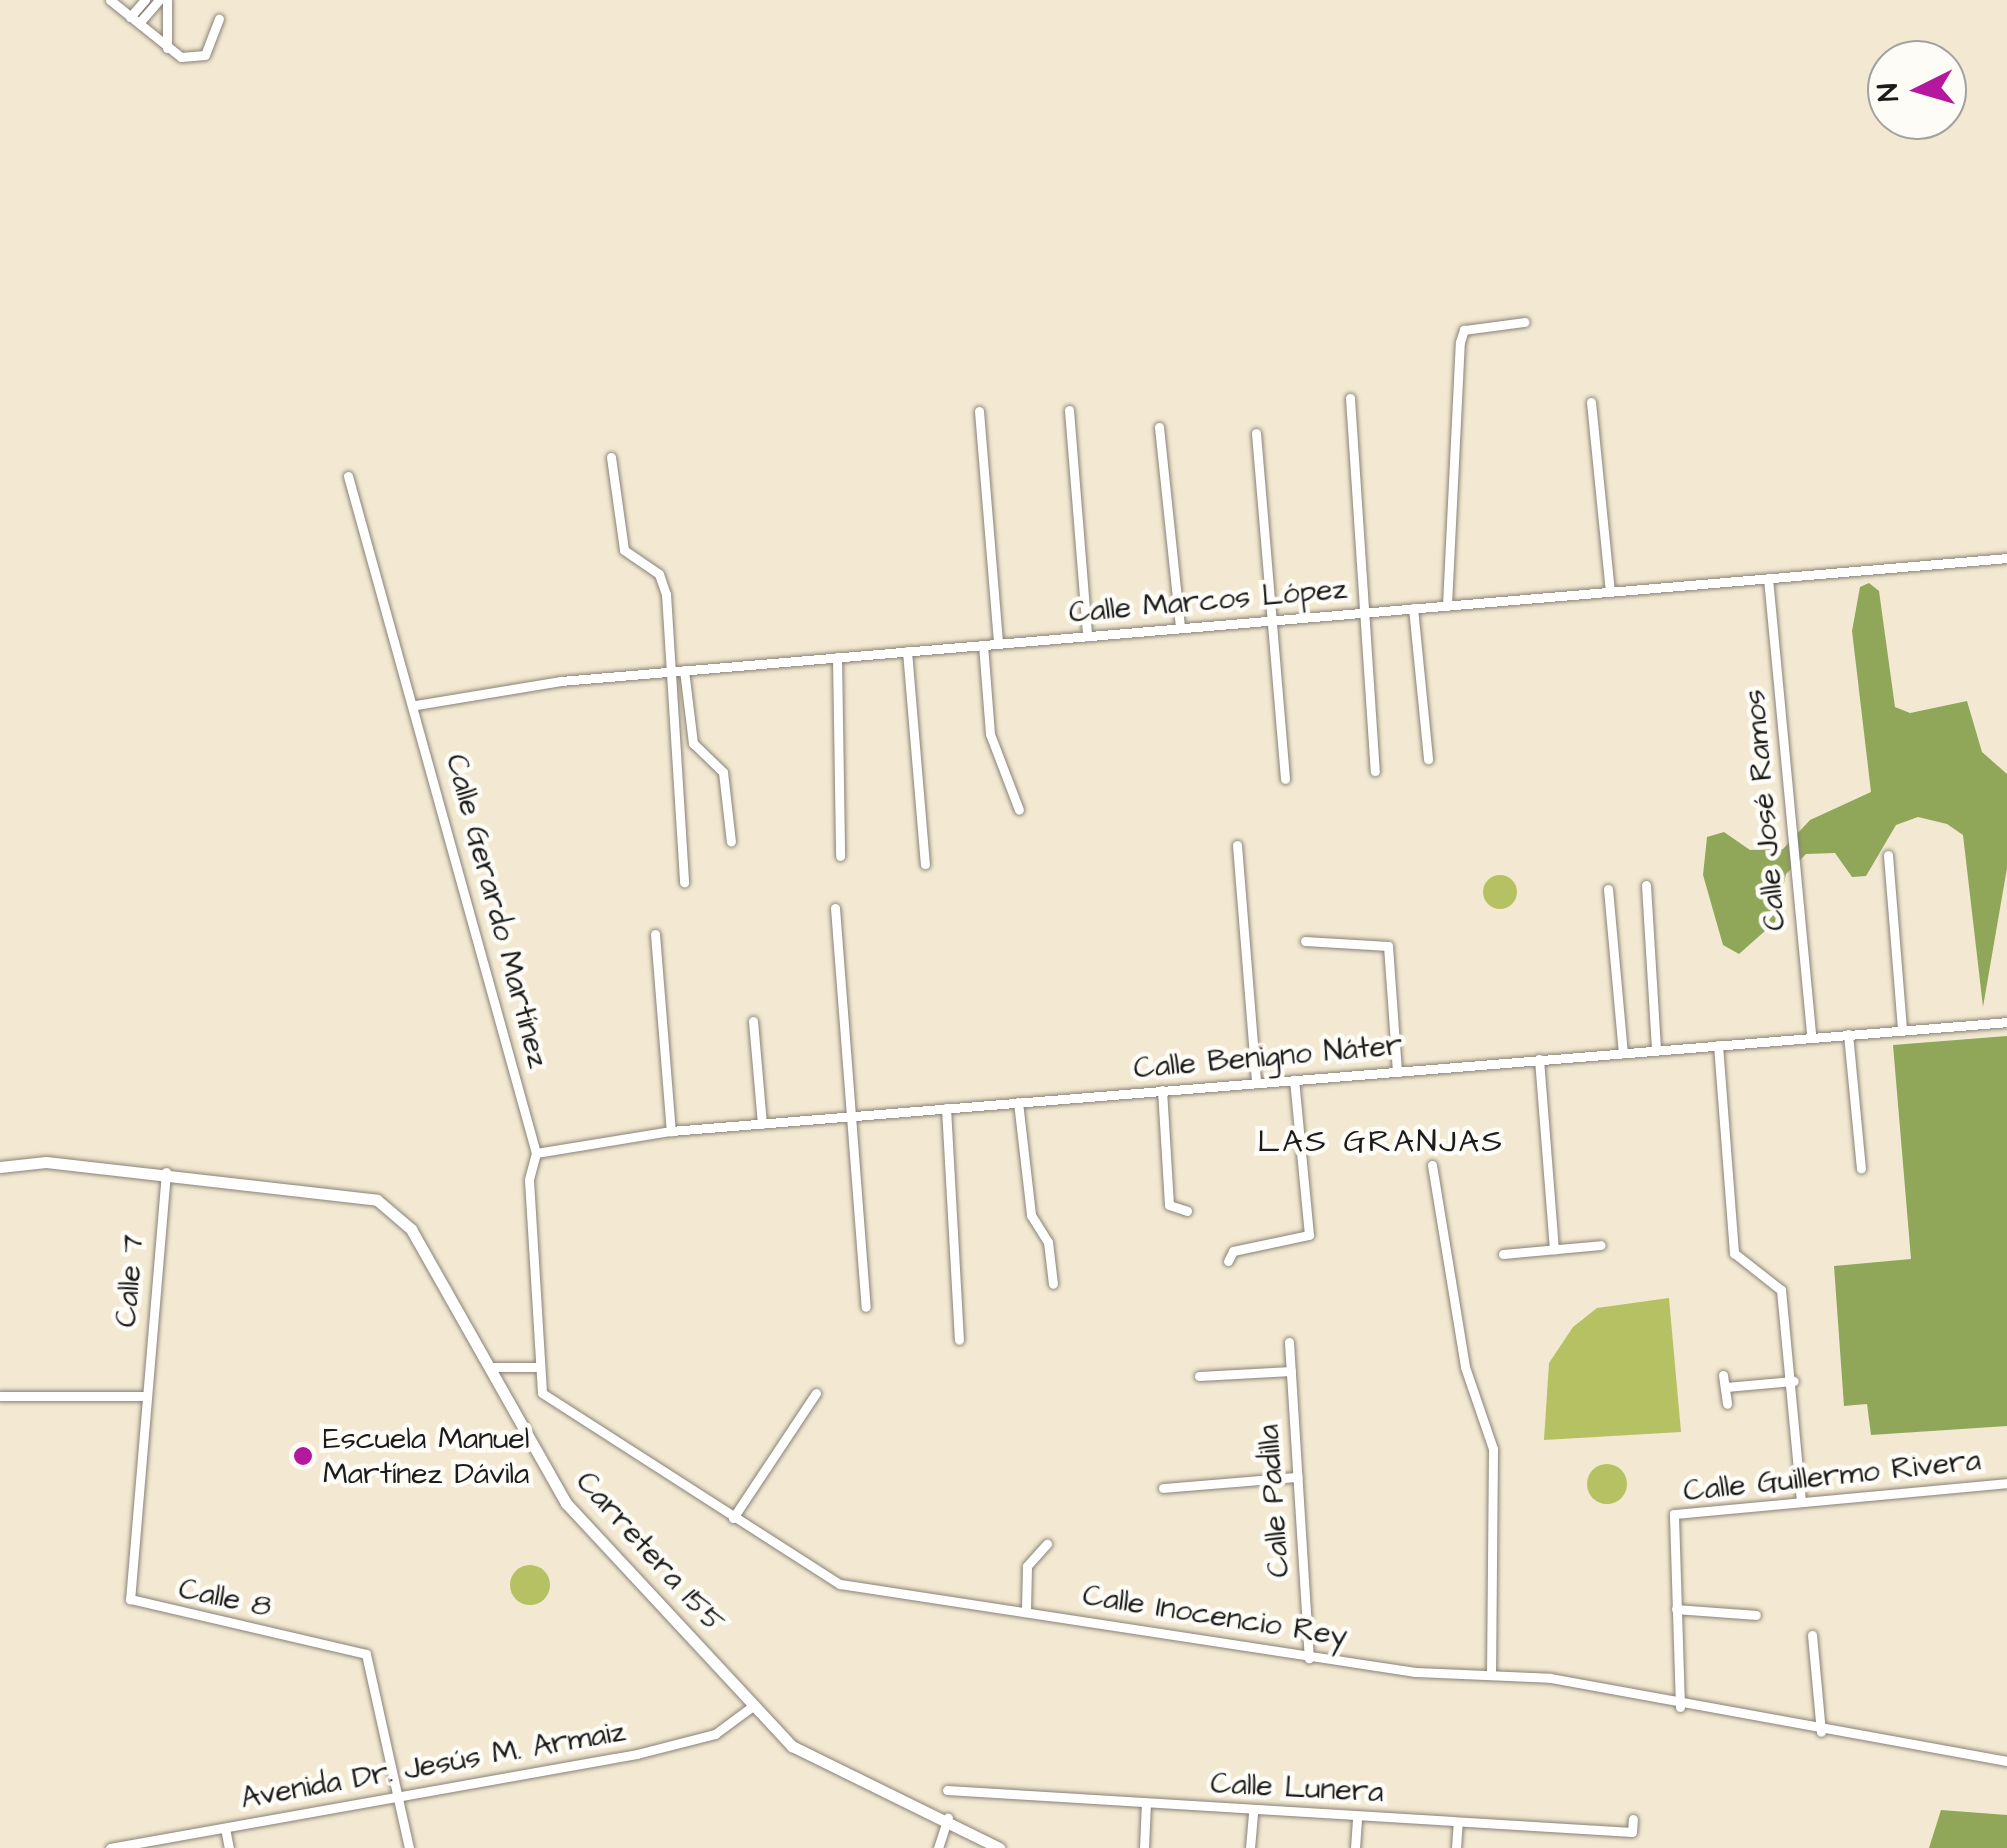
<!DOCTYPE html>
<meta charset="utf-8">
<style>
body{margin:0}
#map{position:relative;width:2007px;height:1848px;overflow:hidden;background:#f3e9d2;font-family:"Architects Daughter",sans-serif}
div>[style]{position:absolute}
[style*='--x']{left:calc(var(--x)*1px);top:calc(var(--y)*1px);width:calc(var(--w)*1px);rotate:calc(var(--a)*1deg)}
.green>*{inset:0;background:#b5c163}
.round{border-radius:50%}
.forest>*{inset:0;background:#90a759}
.roads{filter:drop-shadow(0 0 2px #888277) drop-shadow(0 0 2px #888277)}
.minor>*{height:9px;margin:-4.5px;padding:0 4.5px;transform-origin:4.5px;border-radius:4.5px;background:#fff}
.tertiary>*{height:11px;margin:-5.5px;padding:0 5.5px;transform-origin:5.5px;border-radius:5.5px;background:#fff}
.dots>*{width:28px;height:28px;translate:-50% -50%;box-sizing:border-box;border:5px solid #fdfcf7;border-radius:50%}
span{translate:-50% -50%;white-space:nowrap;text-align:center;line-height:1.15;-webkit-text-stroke:9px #fdfcf7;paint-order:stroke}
.street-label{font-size:30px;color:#1c1c1c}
.poi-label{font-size:30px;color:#1c1c1c}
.left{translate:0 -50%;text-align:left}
.neighbourhood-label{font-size:32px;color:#1c1c1c;letter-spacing:2.5px}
.north{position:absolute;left:1867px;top:40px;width:100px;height:100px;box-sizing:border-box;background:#fdfcf7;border:2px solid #a3a29f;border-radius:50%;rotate:265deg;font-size:28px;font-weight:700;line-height:40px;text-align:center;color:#1c1c1c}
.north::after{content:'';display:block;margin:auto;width:35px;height:45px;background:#b5179e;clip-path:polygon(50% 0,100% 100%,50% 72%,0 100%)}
</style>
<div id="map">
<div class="green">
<i class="round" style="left:1483px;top:875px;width:34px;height:34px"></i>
<i style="clip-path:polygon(1669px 1298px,1681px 1432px,1544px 1440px,1549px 1363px,1573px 1327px,1597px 1308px)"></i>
<i class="round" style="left:1587px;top:1464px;width:40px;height:40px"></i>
<i class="round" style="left:510px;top:1565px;width:40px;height:40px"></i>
</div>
<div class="forest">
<i style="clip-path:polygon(1869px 583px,1879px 591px,1895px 707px,1910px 713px,1967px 701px,1982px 752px,2007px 774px,2007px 868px,1983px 1007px,1963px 835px,1947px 824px,1918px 817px,1896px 825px,1866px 876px,1852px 877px,1835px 853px,1806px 854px,1786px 874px,1775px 922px,1739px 954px,1723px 945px,1703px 875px,1707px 837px,1724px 832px,1750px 850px,1783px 849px,1810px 820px,1871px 792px,1852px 631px,1860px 587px)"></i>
<i style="clip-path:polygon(2007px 1036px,2007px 1426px,1871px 1435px,1867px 1404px,1844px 1406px,1834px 1266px,1911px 1259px,1893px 1045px)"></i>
<i style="clip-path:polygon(1941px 1810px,2007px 1815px,2007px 1848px,1929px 1848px)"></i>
</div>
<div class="roads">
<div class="minor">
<i style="--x:110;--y:0;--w:91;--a:38.8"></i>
<i style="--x:181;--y:57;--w:24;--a:-5"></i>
<i style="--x:205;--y:55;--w:39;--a:-69"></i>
<i style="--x:167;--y:0;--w:48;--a:90"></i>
<i style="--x:130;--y:17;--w:23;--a:-49"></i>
<i style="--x:139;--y:23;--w:30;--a:-49"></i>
<i style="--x:1350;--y:398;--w:374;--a:86.2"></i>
<i style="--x:1591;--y:402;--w:190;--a:84.3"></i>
<i style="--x:1069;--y:410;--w:227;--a:85.4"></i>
<i style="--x:979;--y:411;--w:233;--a:85.3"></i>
<i style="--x:1159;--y:427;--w:202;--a:84"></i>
<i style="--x:1256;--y:433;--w:347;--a:85.2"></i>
<i style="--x:611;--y:457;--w:94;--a:82"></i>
<i style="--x:624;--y:550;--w:42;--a:34.4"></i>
<i style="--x:659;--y:574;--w:21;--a:71"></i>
<i style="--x:666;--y:594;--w:289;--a:86.4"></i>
<i style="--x:348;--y:476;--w:703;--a:74.48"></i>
<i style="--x:536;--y:1153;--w:28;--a:105"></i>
<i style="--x:529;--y:1180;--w:213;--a:86.5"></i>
<i style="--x:542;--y:1393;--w:354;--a:32.7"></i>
<i style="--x:840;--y:1584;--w:582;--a:8.7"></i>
<i style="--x:1415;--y:1672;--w:135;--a:2.5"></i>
<i style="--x:1550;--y:1678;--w:464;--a:10.3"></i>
<i style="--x:1768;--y:578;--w:461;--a:84.6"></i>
<i style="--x:1447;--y:605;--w:263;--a:-87.2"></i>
<i style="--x:1460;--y:342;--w:13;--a:-72"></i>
<i style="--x:1464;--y:330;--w:61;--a:-7.6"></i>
<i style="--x:1413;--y:608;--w:152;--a:84.3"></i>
<i style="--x:983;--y:645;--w:89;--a:85.5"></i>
<i style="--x:990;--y:734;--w:81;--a:69.1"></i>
<i style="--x:907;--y:651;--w:214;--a:85.2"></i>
<i style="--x:837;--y:657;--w:199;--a:89.1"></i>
<i style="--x:684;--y:670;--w:74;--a:83"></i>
<i style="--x:693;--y:743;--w:42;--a:44"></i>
<i style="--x:723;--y:772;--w:70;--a:83.5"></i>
<i style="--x:416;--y:705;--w:147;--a:-9.4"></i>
<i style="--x:561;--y:681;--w:1451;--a:-4.86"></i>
<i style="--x:1237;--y:845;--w:239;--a:85.4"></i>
<i style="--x:1888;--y:855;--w:176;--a:85.4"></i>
<i style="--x:1646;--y:885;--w:165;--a:86.5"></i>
<i style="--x:1608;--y:889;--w:165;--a:84.8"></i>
<i style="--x:835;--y:908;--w:400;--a:85.6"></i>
<i style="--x:655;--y:934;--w:198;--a:85.4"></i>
<i style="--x:1305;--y:941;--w:83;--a:3.4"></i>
<i style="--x:1388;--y:946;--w:126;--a:85.9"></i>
<i style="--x:753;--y:1021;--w:103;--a:85"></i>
<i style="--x:1848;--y:1034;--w:135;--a:84.5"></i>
<i style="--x:1718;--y:1045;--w:209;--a:85.6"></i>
<i style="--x:1734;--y:1253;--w:60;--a:38.2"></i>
<i style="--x:1781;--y:1290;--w:211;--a:84.6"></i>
<i style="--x:1539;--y:1059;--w:191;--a:85.5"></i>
<i style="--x:1162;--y:1090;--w:115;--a:86.5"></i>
<i style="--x:1169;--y:1205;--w:19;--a:18"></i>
<i style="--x:1018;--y:1102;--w:114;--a:83.4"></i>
<i style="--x:1031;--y:1215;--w:32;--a:58"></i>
<i style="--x:1048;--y:1242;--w:42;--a:83.2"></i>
<i style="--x:946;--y:1108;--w:232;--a:86.8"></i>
<i style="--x:536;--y:1153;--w:137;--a:-9.3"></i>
<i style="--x:671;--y:1131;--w:1340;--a:-4.66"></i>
<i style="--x:1432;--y:1165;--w:205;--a:80.7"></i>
<i style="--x:1465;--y:1367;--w:87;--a:71.1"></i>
<i style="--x:1493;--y:1449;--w:224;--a:90.5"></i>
<i style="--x:166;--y:1172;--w:429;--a:94.8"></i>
<i style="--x:130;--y:1599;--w:242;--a:13.1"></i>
<i style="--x:366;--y:1654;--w:199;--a:77.5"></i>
<i style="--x:1503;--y:1254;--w:98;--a:-5.2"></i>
<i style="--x:1228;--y:1261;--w:11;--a:-63"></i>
<i style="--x:1233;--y:1251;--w:78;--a:-11.9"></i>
<i style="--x:1309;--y:1235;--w:156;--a:-95.5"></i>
<i style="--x:1289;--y:1342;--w:317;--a:86.4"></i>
<i style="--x:489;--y:1367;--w:51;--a:0"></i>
<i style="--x:1723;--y:1375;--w:29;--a:82"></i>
<i style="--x:1199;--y:1376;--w:92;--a:-3.1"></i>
<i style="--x:1725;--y:1387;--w:69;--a:-5"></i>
<i style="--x:0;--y:1396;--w:144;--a:0"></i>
<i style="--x:1163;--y:1488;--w:135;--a:-4.7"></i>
<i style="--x:733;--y:1518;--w:150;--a:-56.4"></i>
<i style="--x:1676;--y:1609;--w:80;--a:4.3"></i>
<i style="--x:1026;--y:1610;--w:44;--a:-88.7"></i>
<i style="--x:1027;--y:1566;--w:30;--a:-48"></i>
<i style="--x:1812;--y:1635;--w:97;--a:84.7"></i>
<i style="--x:1680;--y:1707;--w:193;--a:-91.8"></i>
<i style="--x:1674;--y:1514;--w:334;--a:-5.3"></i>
<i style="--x:947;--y:1790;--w:686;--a:3.51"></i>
<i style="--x:1632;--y:1832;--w:13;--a:-86"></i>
<i style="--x:225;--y:1828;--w:20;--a:79"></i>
<i style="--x:110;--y:1848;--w:535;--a:-10.11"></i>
<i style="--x:637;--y:1754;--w:81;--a:-14.4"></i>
<i style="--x:715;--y:1734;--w:49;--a:-36.6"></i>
<i style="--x:938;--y:1848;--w:32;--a:-72"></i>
<i style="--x:1144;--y:1848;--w:45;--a:-87.5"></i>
<i style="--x:1250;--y:1848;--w:36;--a:-85"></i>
<i style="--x:1355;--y:1848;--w:31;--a:-86"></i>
<i style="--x:1456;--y:1848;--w:26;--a:-86"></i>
</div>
<div class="tertiary">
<i style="--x:0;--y:1167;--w:46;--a:-6.2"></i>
<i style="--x:46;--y:1162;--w:333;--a:6.5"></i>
<i style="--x:377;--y:1200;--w:45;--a:40.5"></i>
<i style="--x:411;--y:1229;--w:315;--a:60.5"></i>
<i style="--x:566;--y:1503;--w:332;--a:47.1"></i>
<i style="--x:792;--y:1746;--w:231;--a:26.2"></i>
</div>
</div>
<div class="dots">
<i style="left:303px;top:1456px;background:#b5179e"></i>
</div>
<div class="street-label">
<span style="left:1208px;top:601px;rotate:-5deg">Calle Marcos López</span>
<span style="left:1765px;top:810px;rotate:-95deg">Calle José Ramos</span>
<span style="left:497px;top:911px;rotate:75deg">Calle Gerardo Martínez</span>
<span style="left:1268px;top:1057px;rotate:-5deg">Calle Benigno Náter</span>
<span style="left:130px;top:1281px;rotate:-85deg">Calle 7</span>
<span style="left:1832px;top:1476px;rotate:-6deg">Calle Guillermo Rivera</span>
<span style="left:1274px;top:1501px;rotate:-94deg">Calle Padilla</span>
<span style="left:650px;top:1552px;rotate:48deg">Carretera 155</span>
<span style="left:225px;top:1598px;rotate:12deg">Calle 8</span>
<span style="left:1215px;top:1616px;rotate:9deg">Calle Inocencio Rey</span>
<span style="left:433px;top:1765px;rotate:-10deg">Avenida Dr. Jesús M. Armaiz</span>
<span style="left:1297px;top:1788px;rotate:3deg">Calle Lunera</span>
</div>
<div class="poi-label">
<span class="left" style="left:323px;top:1456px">Escuela Manuel<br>Martínez Dávila</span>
</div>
<div class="neighbourhood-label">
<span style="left:1381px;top:1142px">LAS GRANJAS</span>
</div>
<div class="north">N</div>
</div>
